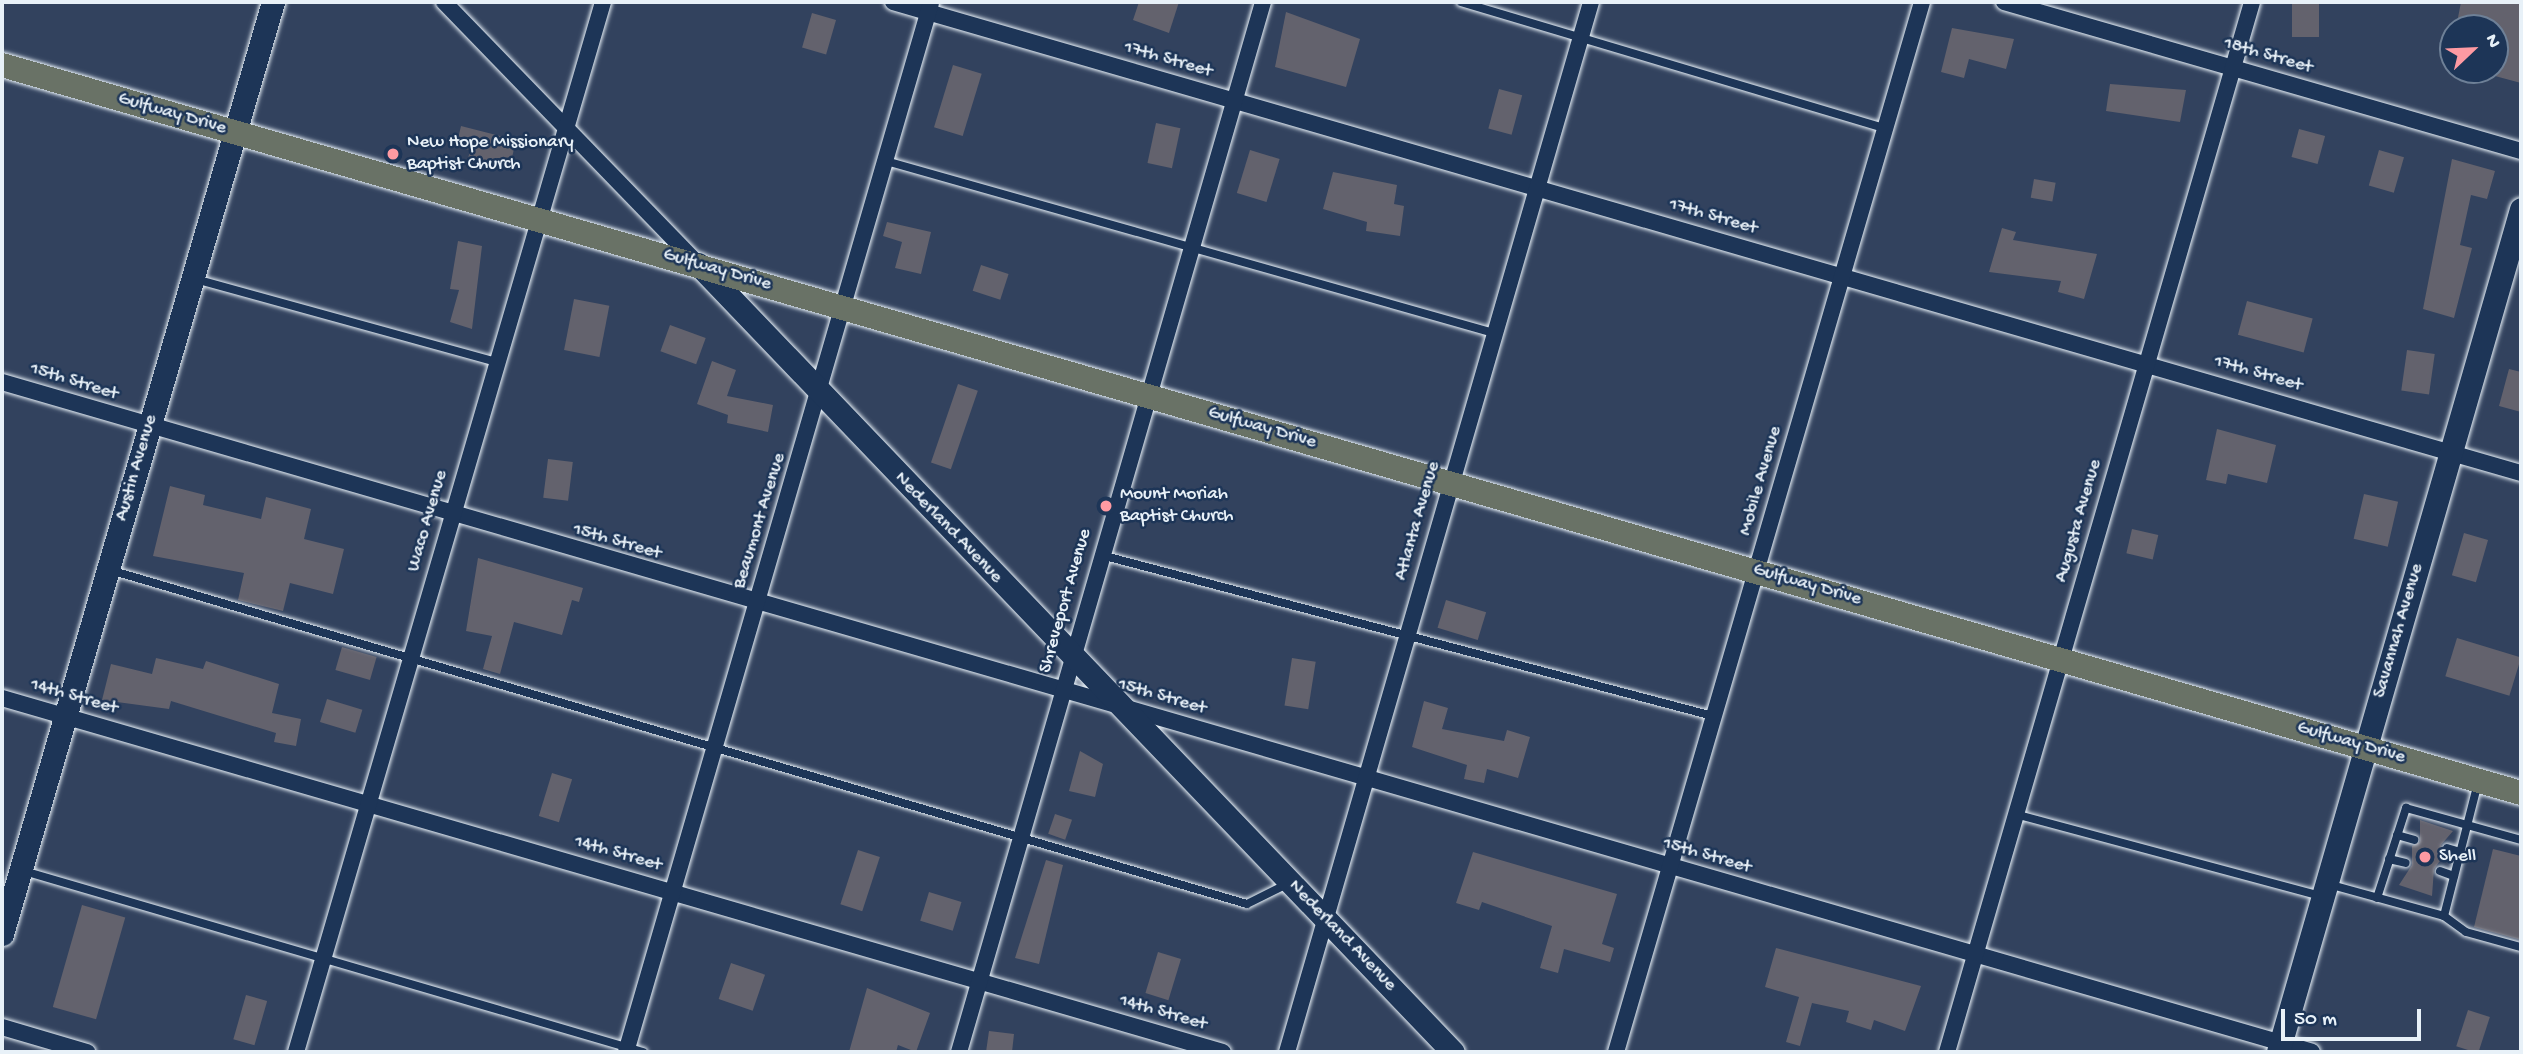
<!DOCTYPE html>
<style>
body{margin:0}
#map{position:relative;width:2523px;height:1054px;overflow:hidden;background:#32425e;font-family:"Gochi Hand",sans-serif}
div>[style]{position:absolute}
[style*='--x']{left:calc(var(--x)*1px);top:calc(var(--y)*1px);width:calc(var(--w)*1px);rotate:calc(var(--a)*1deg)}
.building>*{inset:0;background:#63626d;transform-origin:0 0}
.roads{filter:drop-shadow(0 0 2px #e8f1f8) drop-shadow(0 0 2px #e8f1f8)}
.lane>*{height:8px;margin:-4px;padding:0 4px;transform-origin:4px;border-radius:4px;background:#1d3557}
.street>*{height:16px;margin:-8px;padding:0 8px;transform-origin:8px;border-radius:8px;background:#1d3557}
.secondary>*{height:23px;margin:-11.5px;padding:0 11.5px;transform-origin:11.5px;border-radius:11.5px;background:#1d3557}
.primary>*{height:24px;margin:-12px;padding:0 12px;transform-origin:12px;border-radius:12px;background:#697266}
.dots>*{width:19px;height:19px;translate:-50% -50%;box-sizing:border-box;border:4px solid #1d3557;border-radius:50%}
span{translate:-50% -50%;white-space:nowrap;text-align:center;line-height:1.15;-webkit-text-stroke:5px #1d3557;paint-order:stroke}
.street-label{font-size:19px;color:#e8f1f8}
.poi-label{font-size:19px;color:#e8f1f8}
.left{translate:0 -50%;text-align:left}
.frame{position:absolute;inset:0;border:4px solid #e8f1f8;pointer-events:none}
.north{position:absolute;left:2439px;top:14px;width:70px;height:70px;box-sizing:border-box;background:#1d3557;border:2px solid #6e8097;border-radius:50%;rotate:67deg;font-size:19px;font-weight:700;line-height:28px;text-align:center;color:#e8f1f8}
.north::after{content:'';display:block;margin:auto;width:24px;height:32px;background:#ff9aa2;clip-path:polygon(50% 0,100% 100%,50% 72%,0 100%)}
.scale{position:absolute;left:2281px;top:1009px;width:140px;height:32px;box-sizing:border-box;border:4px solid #e8f1f8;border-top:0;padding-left:9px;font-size:21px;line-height:24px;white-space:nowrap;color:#e8f1f8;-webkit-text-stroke:5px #1d3557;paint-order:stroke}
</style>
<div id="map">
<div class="building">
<i style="clip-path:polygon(1139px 2px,1179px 2px,1169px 33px,1133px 20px)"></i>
<i style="left:2292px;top:2px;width:27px;height:35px"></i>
<i style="clip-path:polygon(2461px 2px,2521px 2px,2521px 83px,2495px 76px,2495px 28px,2456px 28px)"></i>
<i style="clip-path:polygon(1286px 12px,1360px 39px,1346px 87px,1275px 67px)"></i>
<i style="left:812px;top:13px;width:25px;height:36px;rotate:16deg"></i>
<i style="clip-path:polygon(1952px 28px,2014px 39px,2006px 69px,1969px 59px,1964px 78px,1941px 72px)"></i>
<i style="left:953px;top:65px;width:30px;height:65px;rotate:17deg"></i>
<i style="clip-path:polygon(2110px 84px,2186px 90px,2180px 122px,2106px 111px)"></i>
<i style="left:1499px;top:89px;width:24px;height:41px;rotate:15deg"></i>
<i style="left:1156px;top:123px;width:25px;height:41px;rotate:12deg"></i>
<i style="clip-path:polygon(461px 126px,516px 140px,511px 162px,497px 158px,495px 166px,468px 159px,470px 150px,456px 147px)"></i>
<i style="left:2299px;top:129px;width:27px;height:29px;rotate:15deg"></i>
<i style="left:1250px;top:150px;width:31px;height:45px;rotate:17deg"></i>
<i style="left:2379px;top:150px;width:26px;height:37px;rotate:16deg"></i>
<i style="clip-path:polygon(2452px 159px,2495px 171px,2487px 199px,2471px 195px,2460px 245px,2472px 248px,2454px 318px,2423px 309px)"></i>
<i style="clip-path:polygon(1333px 172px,1397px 185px,1394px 204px,1404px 206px,1400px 236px,1366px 231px,1367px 222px,1323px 209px)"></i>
<i style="left:2034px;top:179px;width:22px;height:19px;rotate:10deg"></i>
<i style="clip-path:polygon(887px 222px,931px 232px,921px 274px,895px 268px,902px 242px,883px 236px)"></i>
<i style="clip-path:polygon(2002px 228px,2016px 232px,2013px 240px,2097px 254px,2084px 299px,2058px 292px,2061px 281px,1989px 272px)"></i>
<i style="clip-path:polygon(458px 241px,482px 246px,472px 329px,450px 322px,459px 290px,450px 289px)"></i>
<i style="left:981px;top:265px;width:29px;height:27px;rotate:18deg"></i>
<i style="left:574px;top:299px;width:36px;height:52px;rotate:11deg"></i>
<i style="left:2247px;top:301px;width:68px;height:35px;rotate:15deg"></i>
<i style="left:670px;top:325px;width:38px;height:28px;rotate:20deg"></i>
<i style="left:2407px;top:350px;width:28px;height:41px;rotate:8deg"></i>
<i style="clip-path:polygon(712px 361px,736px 370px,727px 396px,773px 405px,768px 432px,727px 423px,728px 415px,697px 404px)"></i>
<i style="clip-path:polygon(2509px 369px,2521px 372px,2521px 412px,2499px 406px)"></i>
<i style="left:958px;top:384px;width:21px;height:83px;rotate:19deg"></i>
<i style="clip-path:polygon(2217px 429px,2276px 445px,2267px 483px,2228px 474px,2226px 484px,2206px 480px)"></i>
<i style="left:548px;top:459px;width:25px;height:39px;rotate:7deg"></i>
<i style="clip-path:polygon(170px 486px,205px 495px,203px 505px,261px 519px,266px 497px,311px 509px,304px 539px,344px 549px,333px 594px,290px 583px,283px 611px,238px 600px,244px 573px,153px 556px)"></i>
<i style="left:2364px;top:494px;width:35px;height:46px;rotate:13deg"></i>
<i style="left:2132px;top:529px;width:27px;height:25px;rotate:13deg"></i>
<i style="left:2464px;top:533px;width:25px;height:44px;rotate:16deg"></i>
<i style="clip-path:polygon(478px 558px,583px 588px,579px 602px,572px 600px,562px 635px,514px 622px,500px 674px,483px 669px,492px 636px,466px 631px)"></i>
<i style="left:1446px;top:600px;width:42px;height:29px;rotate:17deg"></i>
<i style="left:2457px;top:638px;width:67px;height:40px;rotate:17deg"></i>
<i style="left:342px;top:647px;width:36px;height:24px;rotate:16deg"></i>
<i style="clip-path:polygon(156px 658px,203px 669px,206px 661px,279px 684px,272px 713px,301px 719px,296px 746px,274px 742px,276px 733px,171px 701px,169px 709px,102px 700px,111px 664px,152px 674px)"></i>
<i style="left:1292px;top:658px;width:24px;height:48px;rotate:9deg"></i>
<i style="left:327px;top:699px;width:37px;height:24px;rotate:17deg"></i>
<i style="clip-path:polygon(1424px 701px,1448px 708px,1442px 729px,1504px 741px,1507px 730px,1530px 737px,1518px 778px,1487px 769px,1484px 783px,1464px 779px,1467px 765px,1412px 747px)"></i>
<i style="clip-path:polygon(1080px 751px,1103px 764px,1095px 797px,1069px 791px)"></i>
<i style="left:552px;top:773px;width:21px;height:45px;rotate:17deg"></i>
<i style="left:1055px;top:814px;width:18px;height:21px;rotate:19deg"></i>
<i style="clip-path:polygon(2420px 820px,2453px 831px,2441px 845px,2445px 854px,2434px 869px,2432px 896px,2399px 885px,2412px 865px,2412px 846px,2420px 842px)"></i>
<i style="clip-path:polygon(2493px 849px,2521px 856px,2521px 940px,2474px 927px)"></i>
<i style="left:858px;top:850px;width:23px;height:57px;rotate:18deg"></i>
<i style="clip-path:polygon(1473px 852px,1617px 894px,1602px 944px,1614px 948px,1610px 962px,1564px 949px,1558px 973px,1540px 968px,1552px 926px,1482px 902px,1479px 910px,1456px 903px)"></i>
<i style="clip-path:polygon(1046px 860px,1063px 865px,1039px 964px,1015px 958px)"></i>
<i style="left:929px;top:892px;width:34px;height:30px;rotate:17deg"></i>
<i style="left:82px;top:905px;width:45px;height:106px;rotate:16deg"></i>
<i style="clip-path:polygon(1776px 948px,1921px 986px,1905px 1031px,1874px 1020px,1871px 1030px,1846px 1022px,1849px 1011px,1812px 1003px,1800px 1046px,1786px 1042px,1799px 997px,1765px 987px)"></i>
<i style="left:1158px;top:952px;width:24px;height:43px;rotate:17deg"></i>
<i style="left:731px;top:963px;width:36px;height:38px;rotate:19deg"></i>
<i style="clip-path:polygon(867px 988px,930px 1013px,916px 1052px,898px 1045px,896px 1052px,849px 1052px)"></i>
<i style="left:246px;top:995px;width:22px;height:46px;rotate:16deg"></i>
<i style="left:2468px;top:1010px;width:23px;height:38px;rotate:18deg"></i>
<i style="clip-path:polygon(989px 1031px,1014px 1034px,1012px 1052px,986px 1052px)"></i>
</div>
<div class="roads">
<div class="lane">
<i style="--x:1461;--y:2;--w:442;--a:16.6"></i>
<i style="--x:886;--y:161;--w:632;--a:15.8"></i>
<i style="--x:195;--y:279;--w:312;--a:15.4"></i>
<i style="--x:1101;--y:555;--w:633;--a:14.74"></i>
<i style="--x:110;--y:570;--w:1185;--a:16.37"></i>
<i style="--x:1247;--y:904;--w:45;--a:-26.6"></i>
<i style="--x:2015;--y:814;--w:316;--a:15"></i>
<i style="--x:2397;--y:835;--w:18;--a:16"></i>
<i style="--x:2447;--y:848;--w:14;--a:17"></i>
<i style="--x:2389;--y:859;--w:17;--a:13"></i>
<i style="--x:24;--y:871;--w:645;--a:16.3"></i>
<i style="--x:2440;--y:871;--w:15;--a:20"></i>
<i style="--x:2328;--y:884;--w:120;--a:15.4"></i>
<i style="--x:2444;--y:916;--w:137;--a:-75.7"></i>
<i style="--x:2377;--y:898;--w:95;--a:-72.1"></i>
<i style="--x:2406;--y:808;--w:119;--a:15.5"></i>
<i style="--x:2444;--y:916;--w:27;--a:36"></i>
<i style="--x:2466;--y:932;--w:57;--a:15.3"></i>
</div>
<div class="street">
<i style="--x:444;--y:2;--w:365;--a:45.9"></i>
<i style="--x:893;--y:2;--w:1695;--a:16.14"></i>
<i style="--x:2004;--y:2;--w:538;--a:16.08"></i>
<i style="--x:2;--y:382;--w:2405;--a:16.17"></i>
<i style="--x:2;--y:698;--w:1271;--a:16.17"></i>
<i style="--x:2;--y:1027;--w:89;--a:16.4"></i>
<i style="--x:296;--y:1052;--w:1094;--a:-73.7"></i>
<i style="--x:626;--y:1052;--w:1092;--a:-73.79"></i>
<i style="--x:959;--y:1052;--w:1093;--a:-73.85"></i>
<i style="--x:1287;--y:1052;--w:1093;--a:-73.85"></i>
<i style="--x:1616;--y:1052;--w:1094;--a:-73.75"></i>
<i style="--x:1947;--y:1052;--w:1093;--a:-73.8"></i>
</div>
<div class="secondary">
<i style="--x:698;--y:264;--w:1091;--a:46.23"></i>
<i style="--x:2;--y:934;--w:971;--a:-73.79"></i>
<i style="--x:2278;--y:1052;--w:877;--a:-73.92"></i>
</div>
<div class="primary">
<i style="--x:2;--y:65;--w:2622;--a:16.12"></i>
</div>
</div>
<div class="dots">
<i style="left:393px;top:154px;background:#ff9aa2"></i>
<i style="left:1106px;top:506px;background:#ff9aa2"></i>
<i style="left:2425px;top:857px;background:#ff9aa2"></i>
</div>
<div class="street-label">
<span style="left:2268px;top:56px;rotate:16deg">18th Street</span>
<span style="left:1168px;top:60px;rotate:16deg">17th Street</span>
<span style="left:172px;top:114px;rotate:16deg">Gulfway Drive</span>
<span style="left:1713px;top:217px;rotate:16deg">17th Street</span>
<span style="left:717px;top:270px;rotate:16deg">Gulfway Drive</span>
<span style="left:2258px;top:374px;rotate:16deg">17th Street</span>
<span style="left:74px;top:382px;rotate:17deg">15th Street</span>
<span style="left:1262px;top:428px;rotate:16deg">Gulfway Drive</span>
<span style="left:137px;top:468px;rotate:-74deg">Austin Avenue</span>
<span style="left:1761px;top:481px;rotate:-74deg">Mobile Avenue</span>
<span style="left:428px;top:521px;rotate:-74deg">Waco Avenue</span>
<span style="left:760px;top:521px;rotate:-73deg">Beaumont Avenue</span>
<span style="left:1418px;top:521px;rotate:-74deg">Atlanta Avenue</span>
<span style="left:2079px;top:521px;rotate:-74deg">Augusta Avenue</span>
<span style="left:948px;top:528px;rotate:46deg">Nederland Avenue</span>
<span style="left:617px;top:542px;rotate:16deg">15th Street</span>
<span style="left:1807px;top:585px;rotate:16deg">Gulfway Drive</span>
<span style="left:1066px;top:601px;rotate:-74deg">Shreveport Avenue</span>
<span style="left:2399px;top:631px;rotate:-74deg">Savannah Avenue</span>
<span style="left:74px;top:697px;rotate:16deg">14th Street</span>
<span style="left:1162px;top:697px;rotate:16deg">15th Street</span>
<span style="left:2351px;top:743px;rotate:16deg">Gulfway Drive</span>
<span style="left:618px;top:854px;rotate:16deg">14th Street</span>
<span style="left:1707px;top:856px;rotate:16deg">15th Street</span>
<span style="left:1342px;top:936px;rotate:46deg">Nederland Avenue</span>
<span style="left:1163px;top:1013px;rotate:16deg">14th Street</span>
</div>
<div class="poi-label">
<span class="left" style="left:407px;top:154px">New Hope Missionary<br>Baptist Church</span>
<span class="left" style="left:1120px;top:506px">Mount Moriah<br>Baptist Church</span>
<span class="left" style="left:2439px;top:857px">Shell</span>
</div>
<div class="frame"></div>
<div class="north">N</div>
<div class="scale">50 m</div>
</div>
